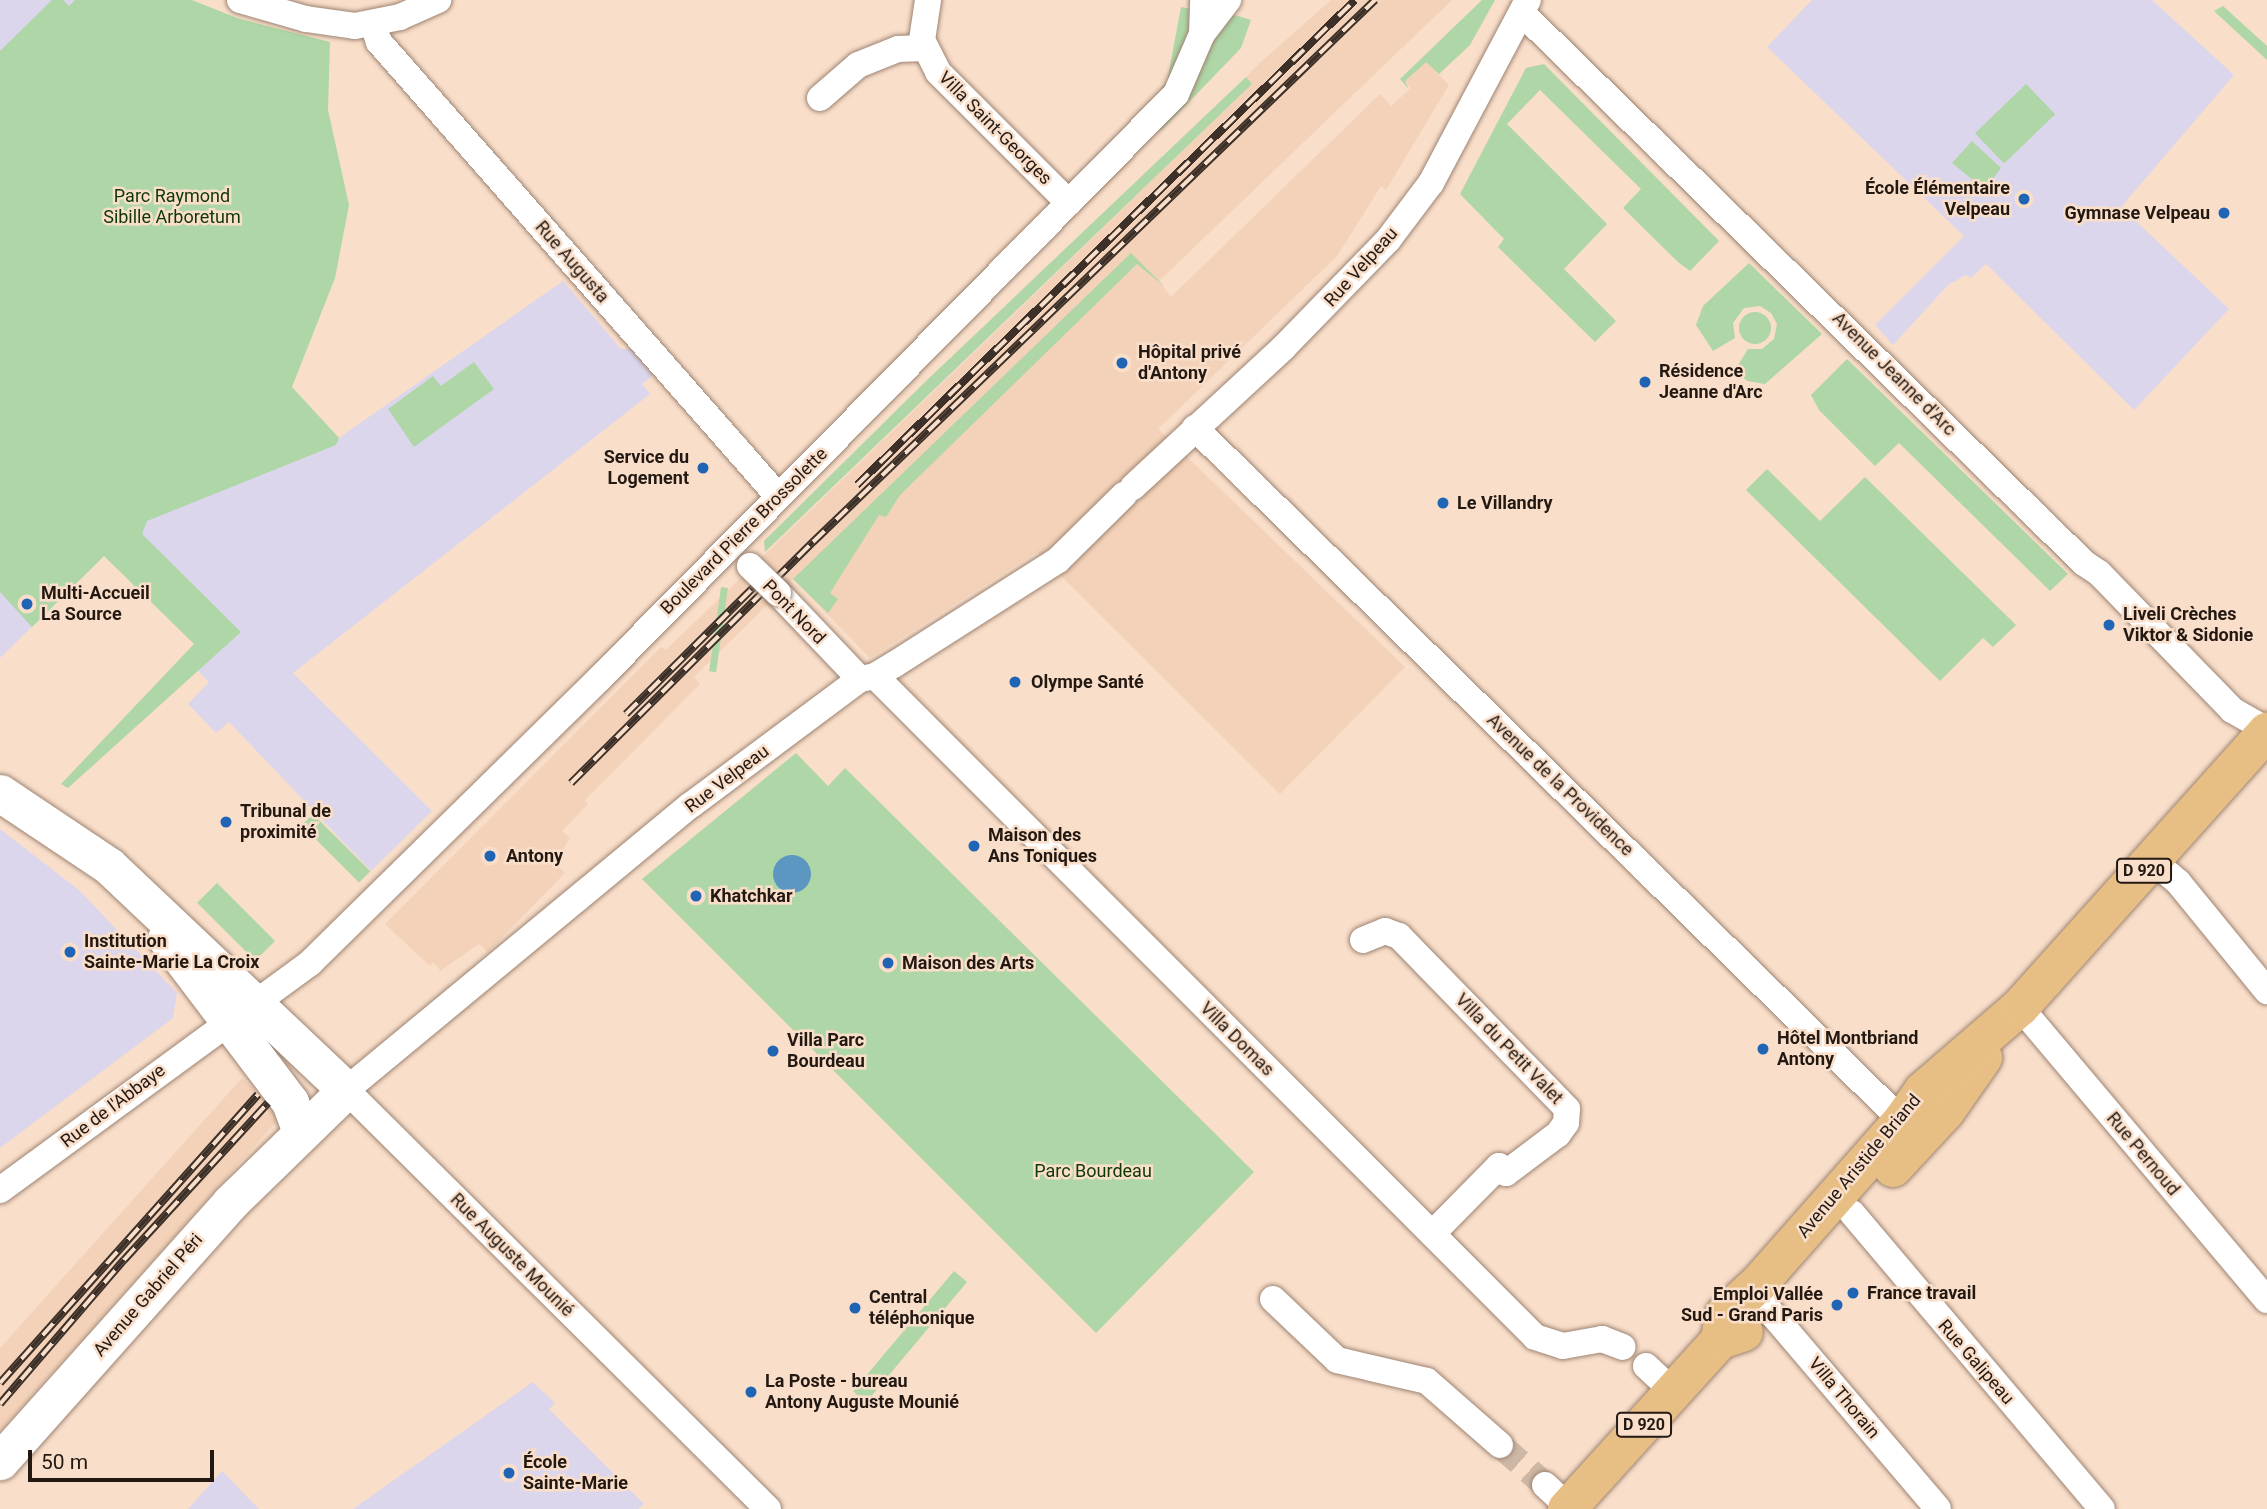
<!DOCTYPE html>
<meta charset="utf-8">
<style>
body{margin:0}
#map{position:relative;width:2267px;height:1509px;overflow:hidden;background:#f9deca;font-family:Roboto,sans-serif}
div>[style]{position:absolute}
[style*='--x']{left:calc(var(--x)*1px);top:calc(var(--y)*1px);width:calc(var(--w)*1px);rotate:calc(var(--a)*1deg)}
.built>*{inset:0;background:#f3d2b9}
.education>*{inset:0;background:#dbd6ec}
.green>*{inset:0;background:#aed6a6;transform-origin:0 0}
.round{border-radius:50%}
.water>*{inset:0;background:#5b97c0}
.street-tunnel>*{height:26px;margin-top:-13px;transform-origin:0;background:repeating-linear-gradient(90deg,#ceb7a5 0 26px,transparent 0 39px)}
.roads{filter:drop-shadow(0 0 2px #9d8472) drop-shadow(0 0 2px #9d8472)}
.street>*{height:26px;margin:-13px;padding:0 13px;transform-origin:13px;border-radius:13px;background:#fff}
.secondary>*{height:37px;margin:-18.5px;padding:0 18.5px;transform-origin:18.5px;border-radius:18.5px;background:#fff}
.primary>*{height:38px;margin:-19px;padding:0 19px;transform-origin:19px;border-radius:19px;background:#e7bf85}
.rail>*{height:8px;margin-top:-4px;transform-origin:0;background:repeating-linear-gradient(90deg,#f9deca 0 16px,#3c3028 0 32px);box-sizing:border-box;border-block:2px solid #3c3028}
.bridges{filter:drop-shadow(0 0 2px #9d8472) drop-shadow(0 0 2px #9d8472)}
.street-bridge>*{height:26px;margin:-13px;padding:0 13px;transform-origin:13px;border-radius:13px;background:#fff}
.dots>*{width:19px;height:19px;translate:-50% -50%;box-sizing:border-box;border:4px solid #f9deca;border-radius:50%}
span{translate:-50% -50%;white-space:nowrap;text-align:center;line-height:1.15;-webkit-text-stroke:5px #f9deca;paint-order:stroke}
.shield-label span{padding:2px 5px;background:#f9deca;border:2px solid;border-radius:5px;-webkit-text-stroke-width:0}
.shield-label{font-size:16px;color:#231912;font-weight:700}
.street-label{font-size:18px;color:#231912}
.poi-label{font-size:18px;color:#231912;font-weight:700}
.right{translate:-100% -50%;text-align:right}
.left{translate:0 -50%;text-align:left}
.park-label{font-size:18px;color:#0d3902}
.scale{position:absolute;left:28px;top:1450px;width:186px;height:32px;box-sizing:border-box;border:4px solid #231912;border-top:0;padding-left:9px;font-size:21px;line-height:24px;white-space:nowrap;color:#231912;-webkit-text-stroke:5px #f9deca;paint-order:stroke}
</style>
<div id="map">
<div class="built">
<i style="clip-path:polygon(1331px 0,1452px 0,1159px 281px,1171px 297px,1380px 94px,1391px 106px,1411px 88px,1405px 81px,1426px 61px,1449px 85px,1386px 190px,1381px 186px,1337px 256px,1158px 429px,1405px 667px,1280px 794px,1037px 552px,870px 658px,793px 579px,694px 677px,700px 684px,585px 800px,588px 804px,562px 831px,570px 838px,555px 863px,565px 873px,488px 952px,479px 944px,437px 973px,440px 969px,433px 962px,430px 966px,385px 924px,661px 647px,666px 650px,1252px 84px,1246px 77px,1262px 61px)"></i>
<i style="clip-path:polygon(242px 1078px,272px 1106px,276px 1122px,0 1431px,0 1348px)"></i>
</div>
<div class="education">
<i style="clip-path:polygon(0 0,81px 0,0 96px)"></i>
<i style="clip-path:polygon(1812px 0,2152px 0,2234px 75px,2121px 207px,2229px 309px,2134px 410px,1986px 264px,1971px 278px,1966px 275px,1948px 285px,1893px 345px,1875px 325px,1964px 236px,1767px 47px)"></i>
<i style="clip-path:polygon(563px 281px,621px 349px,631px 349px,653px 375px,642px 384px,650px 394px,293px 673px,432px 811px,371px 871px,229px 722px,216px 733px,188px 704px,209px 682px,196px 669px,211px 656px,141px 534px,147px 520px,336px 445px,339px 438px)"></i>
<i style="clip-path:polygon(0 535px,99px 561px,0 658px)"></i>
<i style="clip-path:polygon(0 829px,80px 891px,177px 993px,173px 1018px,0 1148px)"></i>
<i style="clip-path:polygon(533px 1382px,555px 1403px,549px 1409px,644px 1504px,638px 1509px,353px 1509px)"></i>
<i style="clip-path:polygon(222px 1471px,259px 1509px,188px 1509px)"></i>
</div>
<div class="green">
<i style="clip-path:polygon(52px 0,63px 0,69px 6px,75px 0,192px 0,237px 18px,330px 42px,328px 110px,349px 205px,335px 278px,292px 387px,339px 438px,336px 445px,147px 521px,142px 534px,241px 632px,68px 788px,61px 784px,194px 644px,104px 556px,32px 627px,0 592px,0 51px)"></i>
<i style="clip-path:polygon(1482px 0,1495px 0,1470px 45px,1439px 74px,1426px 62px,1405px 81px,1409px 89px,1400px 79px)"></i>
<i style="clip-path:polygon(2223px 6px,2267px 46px,2267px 60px,2214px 11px)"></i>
<i style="clip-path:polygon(1181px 7px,1197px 10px,1169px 92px,1161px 88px,1167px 82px)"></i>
<i style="clip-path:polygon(1235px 15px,1251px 20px,1241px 48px,1161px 131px,1157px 124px,1226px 19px)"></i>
<i style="clip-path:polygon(1544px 64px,1719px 241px,1690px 271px,1678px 262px,1623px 208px,1641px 189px,1540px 90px,1507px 124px,1607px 224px,1564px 269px,1616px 321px,1595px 342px,1498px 247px,1504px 239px,1460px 194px,1526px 68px)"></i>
<i style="clip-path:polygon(1246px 77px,1252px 84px,765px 552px,764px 541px,925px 382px)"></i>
<i style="left:2026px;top:84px;width:42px;height:71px;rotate:46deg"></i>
<i style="clip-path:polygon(1972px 141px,2001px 168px,1985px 190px,1952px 163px)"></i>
<i style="clip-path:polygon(1131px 253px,1165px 287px,1137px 264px,900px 495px,886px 517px,879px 515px,830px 593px,838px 599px,828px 613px,793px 579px)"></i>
<i style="clip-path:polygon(1749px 263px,1822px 334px,1765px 384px,1747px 381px,1735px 370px,1748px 349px,1762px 349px,1774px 339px,1777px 324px,1771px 313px,1760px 306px,1744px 308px,1733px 323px,1735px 338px,1713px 351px,1696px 325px,1703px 306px)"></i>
<i class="round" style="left:1739px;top:312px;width:32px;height:32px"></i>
<i style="clip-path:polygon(1847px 359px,2068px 574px,2050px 591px,1899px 443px,1875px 466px,1819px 410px,1811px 395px)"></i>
<i style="clip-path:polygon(474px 362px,494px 389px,414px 447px,388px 409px,433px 376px,441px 386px)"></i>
<i style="clip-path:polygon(1767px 469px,1820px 521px,1865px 477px,2016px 625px,1993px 647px,1983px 638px,1940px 681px,1746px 490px)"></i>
<i style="left:721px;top:587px;width:7px;height:85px;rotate:8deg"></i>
<i style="clip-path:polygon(796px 753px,828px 786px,845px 768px,1254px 1172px,1096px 1333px,642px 879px)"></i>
<i style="left:313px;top:814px;width:81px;height:16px;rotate:45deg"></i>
<i style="left:217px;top:883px;width:82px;height:28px;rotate:45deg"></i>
<i style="left:954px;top:1271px;width:17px;height:157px;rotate:40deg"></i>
</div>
<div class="water">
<i class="round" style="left:773px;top:855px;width:38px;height:38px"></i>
</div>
<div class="street-tunnel">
<i style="--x:1500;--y:1445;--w:60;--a:41.6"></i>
</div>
<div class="roads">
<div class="street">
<i style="--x:240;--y:0;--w:69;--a:16.1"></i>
<i style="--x:306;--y:19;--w:49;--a:8.1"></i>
<i style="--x:355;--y:26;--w:46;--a:-11.3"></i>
<i style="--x:400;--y:17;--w:42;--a:-24.1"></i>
<i style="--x:928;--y:0;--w:40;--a:98.5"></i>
<i style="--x:922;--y:40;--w:36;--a:63"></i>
<i style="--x:938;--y:72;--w:185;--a:45"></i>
<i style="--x:1522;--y:13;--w:786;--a:44.38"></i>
<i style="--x:2084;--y:563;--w:18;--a:34"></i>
<i style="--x:2099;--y:573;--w:191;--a:45.8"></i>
<i style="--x:2232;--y:710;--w:40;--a:29.7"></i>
<i style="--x:373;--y:24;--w:19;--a:72"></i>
<i style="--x:379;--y:42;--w:604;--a:48.69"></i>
<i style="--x:1202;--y:34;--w:43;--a:-52.6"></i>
<i style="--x:820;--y:98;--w:50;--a:-41"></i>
<i style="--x:858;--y:65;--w:43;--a:-21.8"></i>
<i style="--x:898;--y:49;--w:27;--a:-2"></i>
<i style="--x:1195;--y:428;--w:970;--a:44.42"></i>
<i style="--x:1888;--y:1107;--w:20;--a:45"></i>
<i style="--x:1902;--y:1121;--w:16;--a:83"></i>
<i style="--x:1133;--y:487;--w:205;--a:-42.8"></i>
<i style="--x:1283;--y:348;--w:151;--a:-45.8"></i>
<i style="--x:1388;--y:240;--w:71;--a:-53"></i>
<i style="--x:1431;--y:183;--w:207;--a:-62.1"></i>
<i style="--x:778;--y:593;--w:119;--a:46.4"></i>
<i style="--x:875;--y:676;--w:934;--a:45.04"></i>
<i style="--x:1535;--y:1337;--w:29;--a:18"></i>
<i style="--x:1563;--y:1346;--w:40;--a:-10"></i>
<i style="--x:1602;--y:1339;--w:22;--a:21"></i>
<i style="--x:2153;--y:861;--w:33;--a:40"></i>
<i style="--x:2178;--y:882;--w:141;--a:50.8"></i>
<i style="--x:1363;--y:940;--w:24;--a:-22"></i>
<i style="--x:1385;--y:931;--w:15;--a:20"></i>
<i style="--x:1399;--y:936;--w:241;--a:45.8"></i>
<i style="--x:1567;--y:1109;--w:14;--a:94"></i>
<i style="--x:1566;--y:1123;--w:14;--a:126"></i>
<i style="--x:1558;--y:1134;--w:65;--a:143.1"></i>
<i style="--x:1506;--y:1173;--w:10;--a:-135"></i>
<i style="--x:1499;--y:1166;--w:95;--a:134.6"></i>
<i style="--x:2020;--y:1007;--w:383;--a:49.9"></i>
<i style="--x:0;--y:1190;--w:384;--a:-36.2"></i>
<i style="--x:310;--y:963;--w:407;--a:-44.5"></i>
<i style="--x:600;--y:678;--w:820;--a:-45.4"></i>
<i style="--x:1176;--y:94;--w:65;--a:-66.6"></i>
<i style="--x:1202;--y:34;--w:34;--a:-88"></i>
<i style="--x:1852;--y:1213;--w:387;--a:49.8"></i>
<i style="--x:1759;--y:1283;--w:28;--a:71"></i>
<i style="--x:1768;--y:1309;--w:262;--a:49.6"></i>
<i style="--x:1273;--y:1299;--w:88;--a:43.6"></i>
<i style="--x:1337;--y:1360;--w:92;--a:13.1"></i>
<i style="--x:1427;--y:1381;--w:97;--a:41.2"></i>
<i style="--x:1646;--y:1366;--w:38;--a:43"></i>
<i style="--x:1545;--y:1485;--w:33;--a:43"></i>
<i style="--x:768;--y:1509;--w:595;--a:-135.2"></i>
<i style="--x:346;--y:1090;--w:447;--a:-39.6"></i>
<i style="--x:691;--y:805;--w:211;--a:-36.7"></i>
<i style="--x:860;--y:679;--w:15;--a:-11"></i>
<i style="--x:875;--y:676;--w:23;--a:-31"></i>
<i style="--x:895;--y:664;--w:193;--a:-32.5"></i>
<i style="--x:1058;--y:560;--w:93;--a:-44.6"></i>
</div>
<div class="secondary">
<i style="--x:0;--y:793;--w:131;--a:33.8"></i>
<i style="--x:109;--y:866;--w:326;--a:43.4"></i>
<i style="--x:346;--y:1090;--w:162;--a:135.8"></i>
<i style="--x:230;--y:1203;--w:346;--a:131.7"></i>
<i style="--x:166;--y:938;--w:206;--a:52.9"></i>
<i style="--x:290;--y:1102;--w:33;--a:70"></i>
</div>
<div class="primary">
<i style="--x:1893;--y:1168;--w:78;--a:-47.1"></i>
<i style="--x:1946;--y:1111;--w:65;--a:-55.1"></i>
<i style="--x:1720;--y:1340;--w:25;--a:-81"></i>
<i style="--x:1724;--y:1315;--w:47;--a:-42.4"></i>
<i style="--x:1759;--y:1283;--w:216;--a:-48.6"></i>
<i style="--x:1902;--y:1121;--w:37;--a:-55"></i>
<i style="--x:1923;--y:1091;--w:128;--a:-40.9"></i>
<i style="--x:2020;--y:1007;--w:370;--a:-48.1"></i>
<i style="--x:1567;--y:1509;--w:228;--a:-47.8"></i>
<i style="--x:1720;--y:1340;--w:25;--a:-18"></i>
</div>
</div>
<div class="rail">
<i style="--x:857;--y:485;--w:695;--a:-44.24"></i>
<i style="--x:626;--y:714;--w:203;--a:-44.8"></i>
<i style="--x:571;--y:783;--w:342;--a:-44.9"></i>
<i style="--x:813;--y:542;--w:781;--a:-43.96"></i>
<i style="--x:0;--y:1383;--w:387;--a:-48.2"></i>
<i style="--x:0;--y:1404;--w:190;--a:-49.3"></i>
<i style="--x:124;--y:1260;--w:213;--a:-47.5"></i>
</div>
<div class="bridges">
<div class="street-bridge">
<i style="--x:750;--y:566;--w:39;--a:44"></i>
</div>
</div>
<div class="dots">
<i style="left:2024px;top:199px;background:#1f64b5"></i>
<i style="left:2224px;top:213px;background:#1f64b5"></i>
<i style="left:1122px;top:363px;background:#1f64b5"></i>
<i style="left:1645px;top:382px;background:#1f64b5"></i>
<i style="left:703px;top:468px;background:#1f64b5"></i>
<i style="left:1443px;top:503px;background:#1f64b5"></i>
<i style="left:27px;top:604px;background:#1f64b5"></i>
<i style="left:2109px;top:625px;background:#1f64b5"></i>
<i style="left:1015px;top:682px;background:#1f64b5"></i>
<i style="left:226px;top:822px;background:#1f64b5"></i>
<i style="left:974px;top:846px;background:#1f64b5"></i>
<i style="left:490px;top:856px;background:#1f64b5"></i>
<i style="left:696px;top:896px;background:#1f64b5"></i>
<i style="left:70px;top:952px;background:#1f64b5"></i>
<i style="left:888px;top:963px;background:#1f64b5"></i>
<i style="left:1763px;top:1049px;background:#1f64b5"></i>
<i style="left:773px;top:1051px;background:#1f64b5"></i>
<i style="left:1853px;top:1293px;background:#1f64b5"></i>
<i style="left:1837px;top:1305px;background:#1f64b5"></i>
<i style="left:855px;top:1308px;background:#1f64b5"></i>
<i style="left:751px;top:1392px;background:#1f64b5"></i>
<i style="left:509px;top:1473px;background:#1f64b5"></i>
</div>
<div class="shield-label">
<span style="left:2144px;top:871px">D 920</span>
<span style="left:1644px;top:1425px">D 920</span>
</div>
<div class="street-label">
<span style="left:995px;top:128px;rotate:45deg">Villa Saint-Georges</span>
<span style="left:572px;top:262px;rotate:49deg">Rue Augusta</span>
<span style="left:1361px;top:267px;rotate:-48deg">Rue Velpeau</span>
<span style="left:1894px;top:374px;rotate:45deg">Avenue Jeanne d'Arc</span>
<span style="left:744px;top:531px;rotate:-45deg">Boulevard Pierre Brossolette</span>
<span style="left:794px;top:612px;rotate:46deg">Pont Nord</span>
<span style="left:727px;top:779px;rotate:-37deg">Rue Velpeau</span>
<span style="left:1560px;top:785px;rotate:44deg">Avenue de la Providence</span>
<span style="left:1237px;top:1039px;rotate:45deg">Villa Domas</span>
<span style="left:1509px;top:1049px;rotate:46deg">Villa du Petit Valet</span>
<span style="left:113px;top:1106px;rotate:-37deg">Rue de l'Abbaye</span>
<span style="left:2143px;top:1154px;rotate:50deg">Rue Pernoud</span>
<span style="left:1859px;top:1166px;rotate:-50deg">Avenue Aristide Briand</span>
<span style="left:512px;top:1255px;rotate:45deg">Rue Auguste Mounié</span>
<span style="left:148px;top:1295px;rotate:-49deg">Avenue Gabriel Péri</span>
<span style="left:1976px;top:1362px;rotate:49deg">Rue Galipeau</span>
<span style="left:1844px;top:1398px;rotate:50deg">Villa Thorain</span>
</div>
<div class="poi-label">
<span class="right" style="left:2010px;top:199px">École Élémentaire<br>Velpeau</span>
<span class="right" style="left:2210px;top:213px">Gymnase Velpeau</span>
<span class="left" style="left:1138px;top:363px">Hôpital privé<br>d'Antony</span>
<span class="left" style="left:1659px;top:382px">Résidence<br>Jeanne d'Arc</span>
<span class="right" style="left:689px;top:468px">Service du<br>Logement</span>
<span class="left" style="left:1457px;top:503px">Le Villandry</span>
<span class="left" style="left:41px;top:604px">Multi-Accueil<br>La Source</span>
<span class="left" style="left:2123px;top:625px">Liveli Crèches<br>Viktor &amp; Sidonie</span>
<span class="left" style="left:1031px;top:682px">Olympe Santé</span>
<span class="left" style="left:240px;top:822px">Tribunal de<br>proximité</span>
<span class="left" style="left:988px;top:846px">Maison des<br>Ans Toniques</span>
<span class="left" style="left:506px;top:856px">Antony</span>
<span class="left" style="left:710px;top:896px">Khatchkar</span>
<span class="left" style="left:84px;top:952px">Institution<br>Sainte-Marie La Croix</span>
<span class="left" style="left:902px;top:963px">Maison des Arts</span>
<span class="left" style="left:1777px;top:1049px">Hôtel Montbriand<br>Antony</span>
<span class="left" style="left:787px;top:1051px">Villa Parc<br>Bourdeau</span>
<span class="left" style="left:1867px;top:1293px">France travail</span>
<span class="right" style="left:1823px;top:1305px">Emploi Vallée<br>Sud - Grand Paris</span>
<span class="left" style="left:869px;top:1308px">Central<br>téléphonique</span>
<span class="left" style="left:765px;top:1392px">La Poste - bureau<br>Antony Auguste Mounié</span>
<span class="left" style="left:523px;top:1473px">École<br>Sainte-Marie</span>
</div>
<div class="park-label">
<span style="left:172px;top:207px">Parc Raymond<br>Sibille Arboretum</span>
<span style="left:1093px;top:1171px">Parc Bourdeau</span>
</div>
<div class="scale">50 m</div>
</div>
